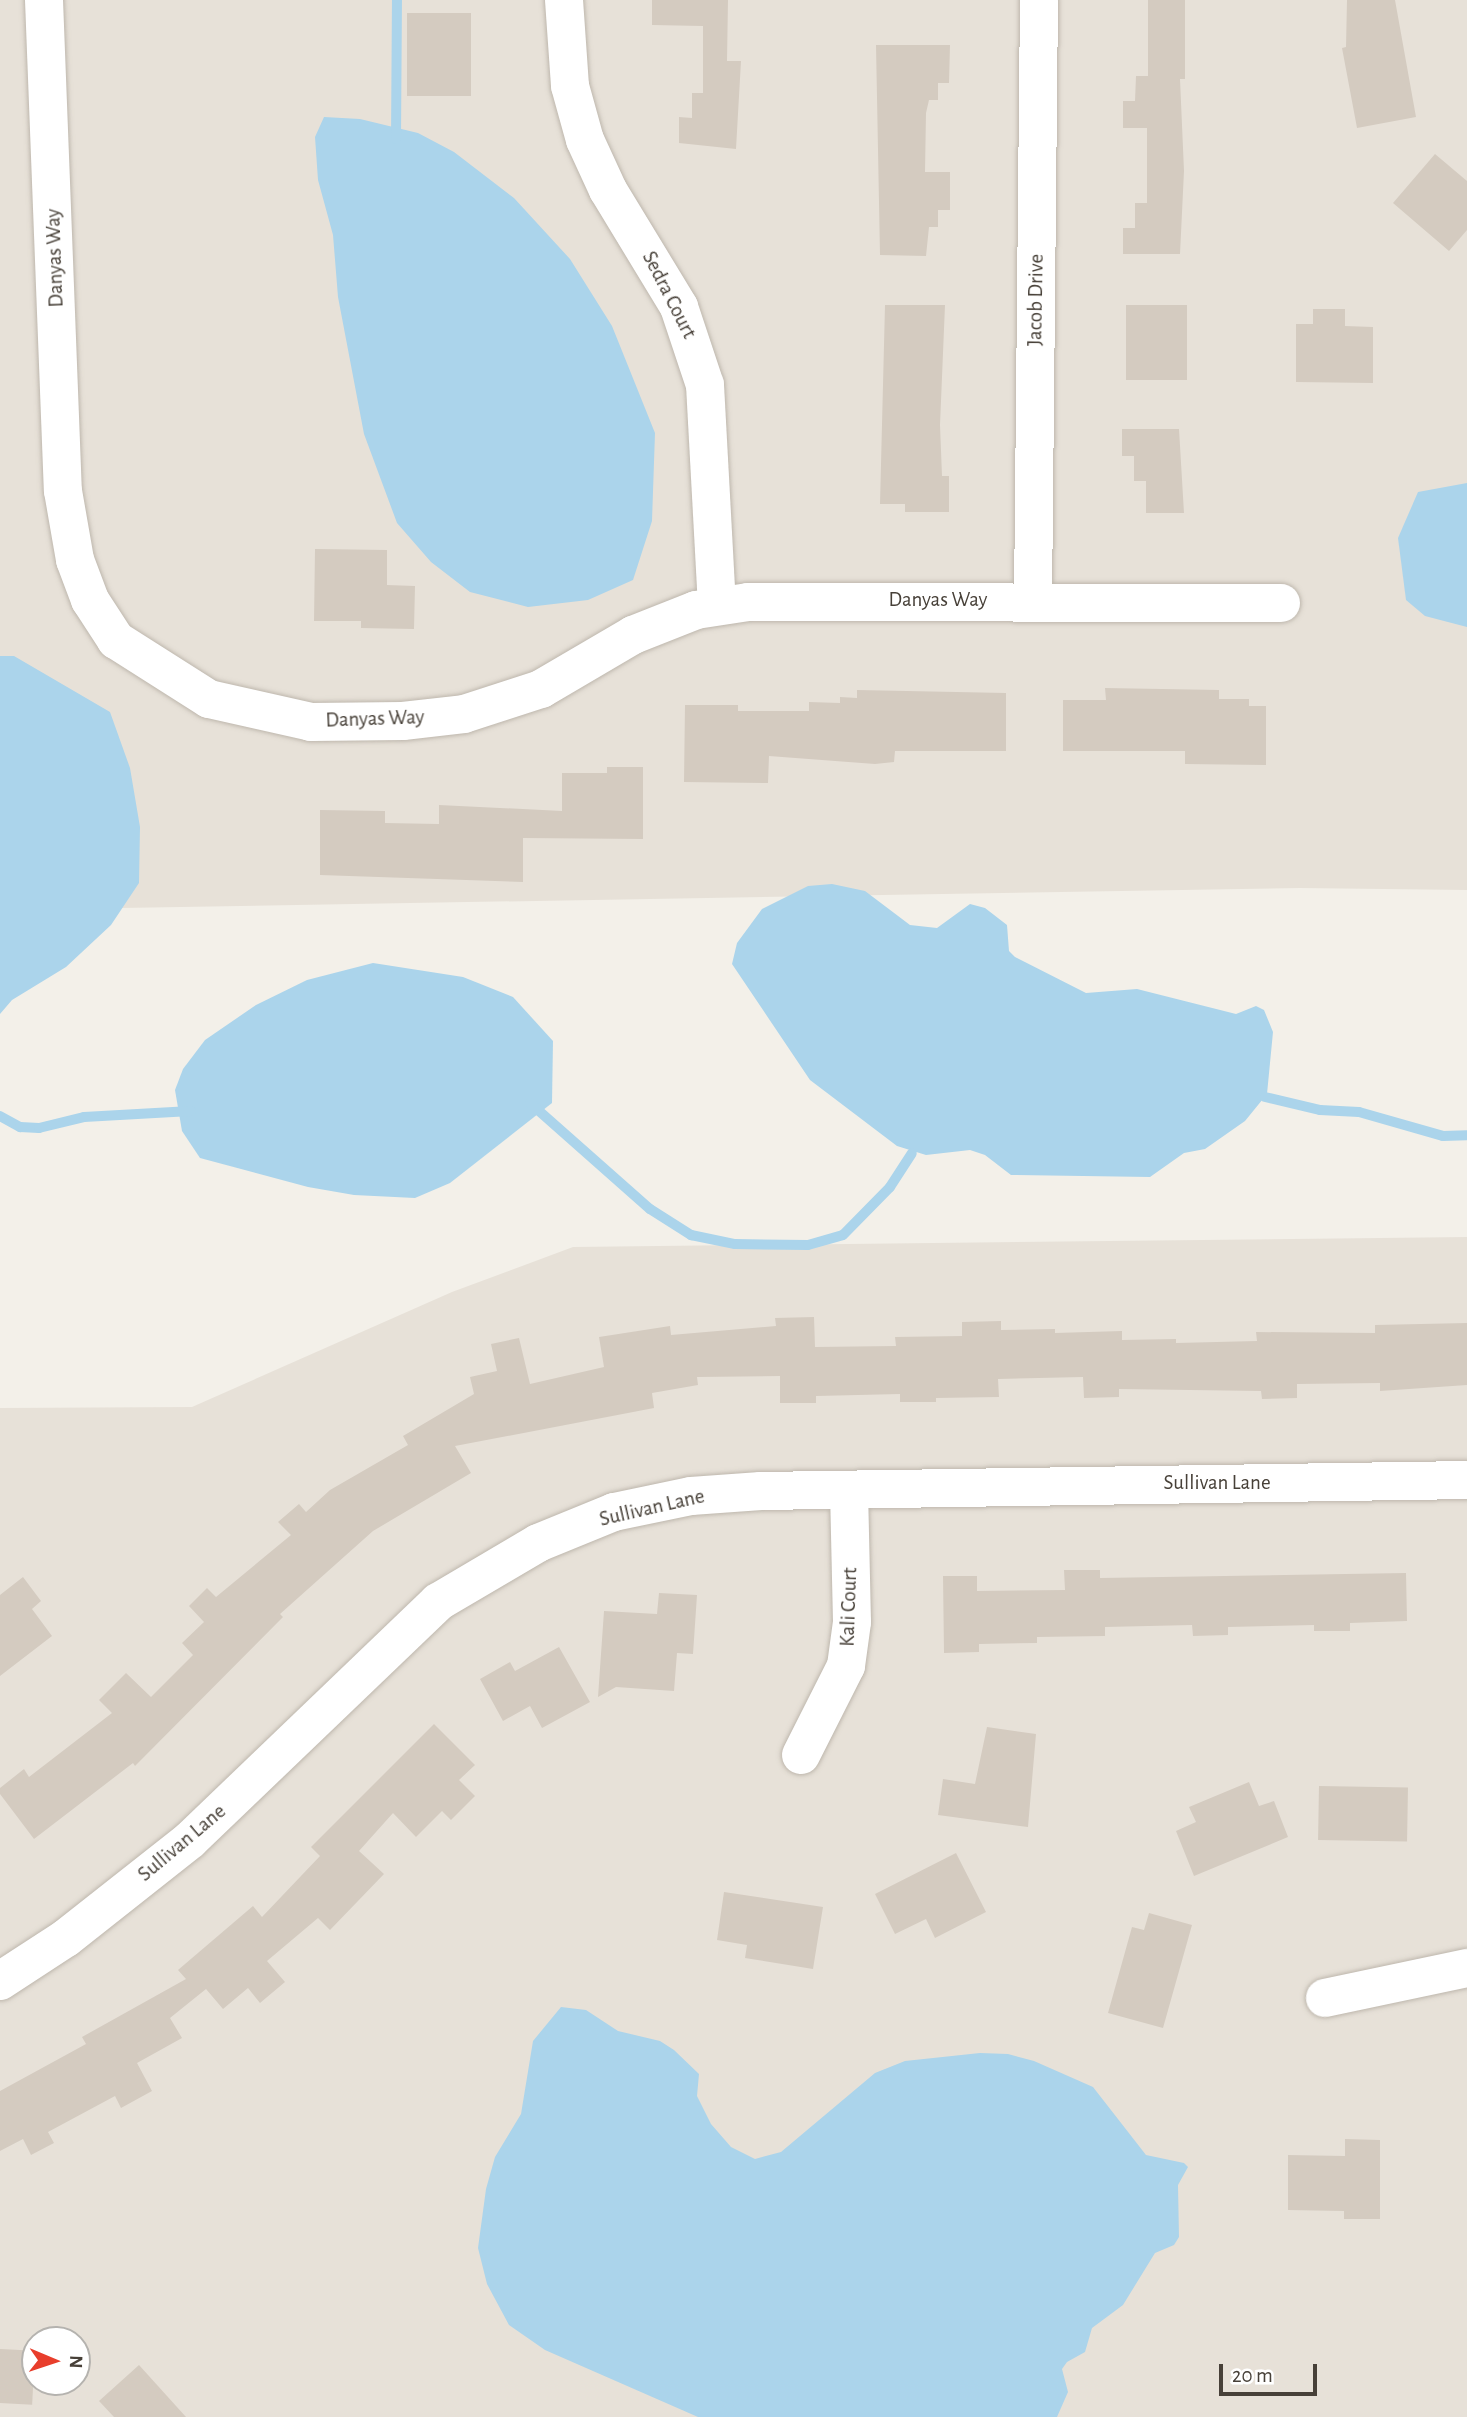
<!DOCTYPE html>
<style>
body{margin:0}
#map{position:relative;width:1467px;height:2417px;overflow:hidden;background:#f3f0e9;font-family:"Alegreya Sans",sans-serif}
div>[style]{position:absolute}
[style*='--x']{left:calc(var(--x)*1px);top:calc(var(--y)*1px);width:calc(var(--w)*1px);rotate:calc(var(--a)*1deg)}
.residential>*{inset:0;background:#e7e1d8}
.water>*{inset:0;background:#abd4eb}
.stream>*{height:10px;margin:-5px;padding:0 5px;transform-origin:5px;border-radius:5px;background:#abd4eb}
.building>*{inset:0;background:#d4cbc0;transform-origin:0 0}
.roads{filter:drop-shadow(0 0 2px #beb7ad) drop-shadow(0 0 2px #beb7ad)}
.minor>*{height:38px;margin:-19px;padding:0 19px;transform-origin:19px;border-radius:19px;background:#fff}
span{translate:-50% -50%;white-space:nowrap;text-align:center;line-height:1.15;-webkit-text-stroke:5px #fff;paint-order:stroke}
.street-label{font-size:21px;color:#474038}
.north{position:absolute;left:21px;top:2326px;width:70px;height:70px;box-sizing:border-box;background:#fff;border:2px solid #b5b3af;border-radius:50%;rotate:92deg;font-size:19px;font-weight:700;line-height:28px;text-align:center;color:#474038}
.north::after{content:'';display:block;margin:auto;width:24px;height:32px;background:#e83e2c;clip-path:polygon(50% 0,100% 100%,50% 72%,0 100%)}
.scale{position:absolute;left:1219px;top:2364px;width:98px;height:32px;box-sizing:border-box;border:4px solid #474038;border-top:0;padding-left:9px;font-size:21px;line-height:24px;white-space:nowrap;color:#474038;-webkit-text-stroke:5px #fff;paint-order:stroke}
</style>
<div id="map">
<div class="residential">
<i style="clip-path:polygon(0 0,1467px 0,1467px 890px,1300px 888px,0 910px)"></i>
<i style="clip-path:polygon(evenodd,1467px 1237px,1467px 2417px,0 2417px,0 1408px,192px 1407px,452px 1292px,573px 1247px,1467px 1237px,35px 2340px,77px 2340px,77px 2382px,35px 2382px,35px 2340px)"></i>
</div>
<div class="water">
<i style="clip-path:polygon(324px 117px,360px 119px,418px 133px,454px 152px,514px 198px,570px 259px,612px 326px,655px 433px,652px 521px,633px 580px,588px 600px,528px 607px,470px 592px,431px 562px,397px 523px,364px 434px,338px 297px,333px 235px,318px 180px,315px 137px)"></i>
<i style="clip-path:polygon(1467px 483px,1467px 627px,1425px 616px,1406px 600px,1398px 538px,1418px 492px)"></i>
<i style="clip-path:polygon(0 656px,14px 656px,110px 712px,130px 768px,140px 827px,139px 883px,111px 925px,66px 967px,12px 1000px,0 1014px)"></i>
<i style="clip-path:polygon(832px 884px,865px 891px,910px 925px,937px 928px,970px 904px,985px 908px,1007px 925px,1009px 951px,1015px 957px,1086px 993px,1137px 989px,1236px 1014px,1256px 1006px,1264px 1010px,1273px 1032px,1267px 1094px,1245px 1121px,1205px 1149px,1184px 1153px,1150px 1177px,1011px 1175px,985px 1155px,970px 1150px,926px 1155px,897px 1146px,810px 1080px,732px 964px,737px 943px,762px 909px,808px 886px)"></i>
<i style="clip-path:polygon(373px 963px,463px 977px,513px 997px,553px 1041px,552px 1103px,450px 1183px,415px 1198px,354px 1195px,308px 1187px,200px 1158px,182px 1131px,175px 1090px,183px 1069px,205px 1040px,256px 1005px,307px 980px)"></i>
<i style="clip-path:polygon(561px 2007px,586px 2010px,618px 2031px,660px 2041px,674px 2050px,699px 2074px,697px 2096px,711px 2124px,731px 2147px,755px 2159px,781px 2152px,875px 2073px,905px 2061px,980px 2053px,1008px 2054px,1034px 2061px,1093px 2087px,1146px 2155px,1184px 2163px,1188px 2167px,1178px 2185px,1179px 2237px,1174px 2245px,1155px 2253px,1123px 2305px,1092px 2328px,1085px 2352px,1067px 2362px,1062px 2369px,1068px 2392px,1057px 2417px,698px 2417px,545px 2350px,509px 2325px,487px 2284px,478px 2248px,486px 2189px,495px 2157px,521px 2114px,533px 2041px)"></i>
</div>
<div class="stream">
<i style="--x:396;--y:139;--w:139;--a:-89.6"></i>
<i style="--x:1265;--y:1097;--w:57;--a:13.3"></i>
<i style="--x:1320;--y:1110;--w:39;--a:3"></i>
<i style="--x:1359;--y:1112;--w:87;--a:15.9"></i>
<i style="--x:1443;--y:1136;--w:24;--a:-2"></i>
<i style="--x:530;--y:1103;--w:160;--a:41.5"></i>
<i style="--x:650;--y:1209;--w:49;--a:32.4"></i>
<i style="--x:691;--y:1235;--w:45;--a:11.6"></i>
<i style="--x:735;--y:1244;--w:73;--a:0.8"></i>
<i style="--x:808;--y:1245;--w:36;--a:-16"></i>
<i style="--x:843;--y:1235;--w:67;--a:-45.6"></i>
<i style="--x:890;--y:1187;--w:40;--a:-57.1"></i>
<i style="--x:0;--y:1116;--w:23;--a:29"></i>
<i style="--x:20;--y:1127;--w:19;--a:3"></i>
<i style="--x:39;--y:1128;--w:46;--a:-13.7"></i>
<i style="--x:84;--y:1117;--w:107;--a:-3.2"></i>
</div>
<div class="building">
<i style="clip-path:polygon(652px 0,728px 0,727px 61px,741px 61px,736px 149px,679px 143px,679px 117px,692px 118px,692px 93px,703px 93px,703px 26px,652px 25px)"></i>
<i style="clip-path:polygon(1148px 0,1185px 0,1185px 79px,1180px 79px,1184px 171px,1180px 254px,1123px 254px,1123px 228px,1135px 228px,1135px 203px,1147px 203px,1147px 128px,1123px 128px,1123px 101px,1135px 101px,1136px 76px,1148px 76px)"></i>
<i style="clip-path:polygon(1347px 0,1395px 0,1416px 117px,1357px 128px,1342px 48px,1346px 47px)"></i>
<i style="left:407px;top:13px;width:64px;height:83px"></i>
<i style="clip-path:polygon(876px 45px,950px 45px,949px 83px,938px 83px,938px 100px,929px 100px,926px 113px,925px 172px,950px 172px,950px 210px,938px 210px,938px 227px,929px 227px,926px 256px,880px 255px)"></i>
<i style="clip-path:polygon(1435px 154px,1467px 181px,1467px 230px,1449px 251px,1393px 203px)"></i>
<i style="clip-path:polygon(885px 305px,945px 305px,940px 425px,942px 476px,949px 476px,949px 512px,905px 512px,905px 504px,880px 504px)"></i>
<i style="left:1126px;top:305px;width:61px;height:75px"></i>
<i style="clip-path:polygon(1313px 309px,1345px 309px,1345px 326px,1373px 327px,1373px 383px,1296px 382px,1296px 324px,1313px 324px)"></i>
<i style="clip-path:polygon(1122px 429px,1179px 429px,1184px 513px,1146px 513px,1146px 481px,1134px 481px,1134px 456px,1122px 456px)"></i>
<i style="clip-path:polygon(315px 549px,387px 550px,387px 585px,415px 586px,414px 629px,361px 628px,361px 621px,314px 621px)"></i>
<i style="clip-path:polygon(1105px 688px,1219px 690px,1219px 699px,1249px 699px,1249px 706px,1266px 706px,1266px 765px,1185px 764px,1185px 751px,1063px 751px,1063px 700px,1106px 700px)"></i>
<i style="clip-path:polygon(857px 690px,1006px 693px,1006px 751px,895px 751px,894px 762px,875px 764px,769px 756px,768px 783px,684px 782px,685px 705px,738px 705px,738px 711px,809px 711px,809px 702px,840px 703px,840px 697px,857px 698px)"></i>
<i style="clip-path:polygon(607px 767px,643px 767px,643px 839px,523px 838px,523px 882px,320px 875px,320px 810px,385px 811px,385px 823px,439px 824px,439px 805px,562px 811px,562px 773px,607px 773px)"></i>
<i style="clip-path:polygon(814px 1317px,815px 1347px,896px 1346px,895px 1337px,962px 1336px,962px 1322px,1001px 1321px,1001px 1330px,1055px 1329px,1055px 1333px,1122px 1331px,1122px 1340px,1176px 1339px,1176px 1343px,1257px 1341px,1256px 1332px,1375px 1333px,1375px 1325px,1467px 1323px,1467px 1385px,1380px 1391px,1380px 1383px,1297px 1384px,1297px 1398px,1262px 1399px,1261px 1391px,1119px 1389px,1119px 1397px,1084px 1398px,1083px 1377px,998px 1379px,999px 1397px,936px 1398px,936px 1402px,900px 1402px,900px 1394px,816px 1396px,816px 1403px,780px 1403px,780px 1376px,697px 1377px,698px 1385px,652px 1393px,654px 1408px,455px 1446px,471px 1473px,373px 1531px,280px 1614px,283px 1617px,135px 1766px,133px 1763px,34px 1839px,0 1794px,0 1788px,24px 1769px,29px 1777px,112px 1713px,99px 1700px,126px 1673px,151px 1697px,193px 1655px,182px 1643px,204px 1622px,189px 1606px,207px 1588px,216px 1597px,291px 1535px,278px 1522px,299px 1504px,306px 1512px,330px 1490px,408px 1445px,403px 1436px,474px 1394px,470px 1377px,497px 1371px,491px 1344px,519px 1338px,530px 1384px,604px 1367px,599px 1337px,670px 1326px,671px 1335px,776px 1326px,775px 1318px)"></i>
<i style="clip-path:polygon(1064px 1570px,1100px 1570px,1100px 1578px,1406px 1573px,1407px 1621px,1350px 1623px,1350px 1631px,1314px 1631px,1314px 1625px,1228px 1627px,1228px 1635px,1193px 1636px,1192px 1625px,1105px 1627px,1105px 1636px,1037px 1637px,1037px 1643px,979px 1644px,979px 1652px,944px 1653px,943px 1576px,977px 1576px,977px 1591px,1065px 1590px)"></i>
<i style="clip-path:polygon(23px 1577px,41px 1601px,32px 1609px,52px 1636px,0 1676px,0 1595px)"></i>
<i style="clip-path:polygon(659px 1593px,697px 1595px,693px 1654px,677px 1653px,674px 1691px,616px 1687px,598px 1697px,604px 1611px,657px 1614px)"></i>
<i style="clip-path:polygon(559px 1647px,590px 1702px,542px 1728px,530px 1706px,503px 1721px,480px 1679px,510px 1662px,515px 1671px)"></i>
<i style="clip-path:polygon(434px 1724px,475px 1765px,459px 1780px,475px 1796px,451px 1820px,442px 1811px,416px 1837px,393px 1813px,359px 1851px,384px 1874px,330px 1930px,318px 1918px,267px 1961px,285px 1982px,260px 2003px,248px 1988px,223px 2009px,206px 1989px,170px 2018px,182px 2038px,137px 2063px,152px 2091px,121px 2108px,115px 2096px,48px 2132px,54px 2143px,31px 2155px,23px 2139px,0 2151px,0 2091px,86px 2044px,82px 2037px,186px 1979px,178px 1970px,253px 1906px,262px 1917px,320px 1856px,311px 1847px)"></i>
<i style="clip-path:polygon(987px 1727px,1036px 1734px,1028px 1827px,938px 1815px,943px 1779px,975px 1784px)"></i>
<i style="clip-path:polygon(1249px 1782px,1259px 1806px,1274px 1801px,1288px 1837px,1194px 1876px,1176px 1831px,1196px 1822px,1189px 1807px)"></i>
<i style="left:1319px;top:1786px;width:89px;height:54px;rotate:1deg"></i>
<i style="clip-path:polygon(956px 1853px,986px 1912px,935px 1938px,926px 1919px,895px 1934px,875px 1894px)"></i>
<i style="clip-path:polygon(724px 1892px,823px 1907px,813px 1969px,745px 1958px,747px 1945px,717px 1940px)"></i>
<i style="clip-path:polygon(1149px 1913px,1192px 1925px,1163px 2028px,1108px 2013px,1132px 1927px,1144px 1930px)"></i>
<i style="clip-path:polygon(1345px 2139px,1380px 2140px,1380px 2219px,1344px 2219px,1344px 2211px,1288px 2210px,1288px 2155px,1345px 2156px)"></i>
<i style="left:0;top:2349px;width:35px;height:54px;rotate:3deg"></i>
<i style="clip-path:polygon(139px 2365px,186px 2417px,114px 2417px,99px 2401px)"></i>
</div>
<div class="roads">
<div class="minor">
<i style="--x:44;--y:0;--w:491;--a:87.8"></i>
<i style="--x:63;--y:491;--w:70;--a:80.1"></i>
<i style="--x:75;--y:560;--w:43;--a:69.4"></i>
<i style="--x:90;--y:600;--w:48;--a:57"></i>
<i style="--x:116;--y:640;--w:110;--a:32.4"></i>
<i style="--x:209;--y:699;--w:105;--a:12.7"></i>
<i style="--x:311;--y:722;--w:92;--a:-0.6"></i>
<i style="--x:403;--y:721;--w:61;--a:-6.5"></i>
<i style="--x:464;--y:714;--w:81;--a:-18"></i>
<i style="--x:541;--y:689;--w:107;--a:-30.4"></i>
<i style="--x:633;--y:635;--w:68;--a:-21.6"></i>
<i style="--x:696;--y:610;--w:53;--a:-8.7"></i>
<i style="--x:748;--y:602;--w:533;--a:0.11"></i>
<i style="--x:564;--y:0;--w:86;--a:86"></i>
<i style="--x:570;--y:86;--w:56;--a:74.5"></i>
<i style="--x:585;--y:140;--w:55;--a:65.3"></i>
<i style="--x:608;--y:190;--w:137;--a:58.7"></i>
<i style="--x:679;--y:307;--w:82;--a:71.6"></i>
<i style="--x:705;--y:385;--w:221;--a:86.9"></i>
<i style="--x:1033;--y:601;--w:601;--a:-89.43"></i>
<i style="--x:801;--y:1755;--w:100;--a:-63.2"></i>
<i style="--x:846;--y:1666;--w:44;--a:-82.2"></i>
<i style="--x:852;--y:1622;--w:132;--a:-91.3"></i>
<i style="--x:0;--y:1981;--w:79;--a:-33.1"></i>
<i style="--x:66;--y:1938;--w:158;--a:-38.3"></i>
<i style="--x:190;--y:1840;--w:344;--a:-43.8"></i>
<i style="--x:438;--y:1602;--w:116;--a:-30.5"></i>
<i style="--x:538;--y:1543;--w:82;--a:-22.2"></i>
<i style="--x:614;--y:1512;--w:79;--a:-11.7"></i>
<i style="--x:691;--y:1496;--w:70;--a:-4.1"></i>
<i style="--x:761;--y:1491;--w:706;--a:-0.89"></i>
<i style="--x:1325;--y:1998;--w:145;--a:-11.9"></i>
</div>
</div>
<div class="street-label">
<span style="left:55px;top:258px;rotate:-92deg">Danyas Way</span>
<span style="left:669px;top:295px;rotate:63deg">Sedra Court</span>
<span style="left:1036px;top:300px;rotate:-89deg">Jacob Drive</span>
<span style="left:938px;top:600px">Danyas Way</span>
<span style="left:375px;top:719px;rotate:-2deg">Danyas Way</span>
<span style="left:1217px;top:1483px">Sullivan Lane</span>
<span style="left:652px;top:1508px;rotate:-13deg">Sullivan Lane</span>
<span style="left:849px;top:1607px;rotate:-88deg">Kali Court</span>
<span style="left:182px;top:1843px;rotate:-40deg">Sullivan Lane</span>
</div>
<div class="north">N</div>
<div class="scale">20 m</div>
</div>
